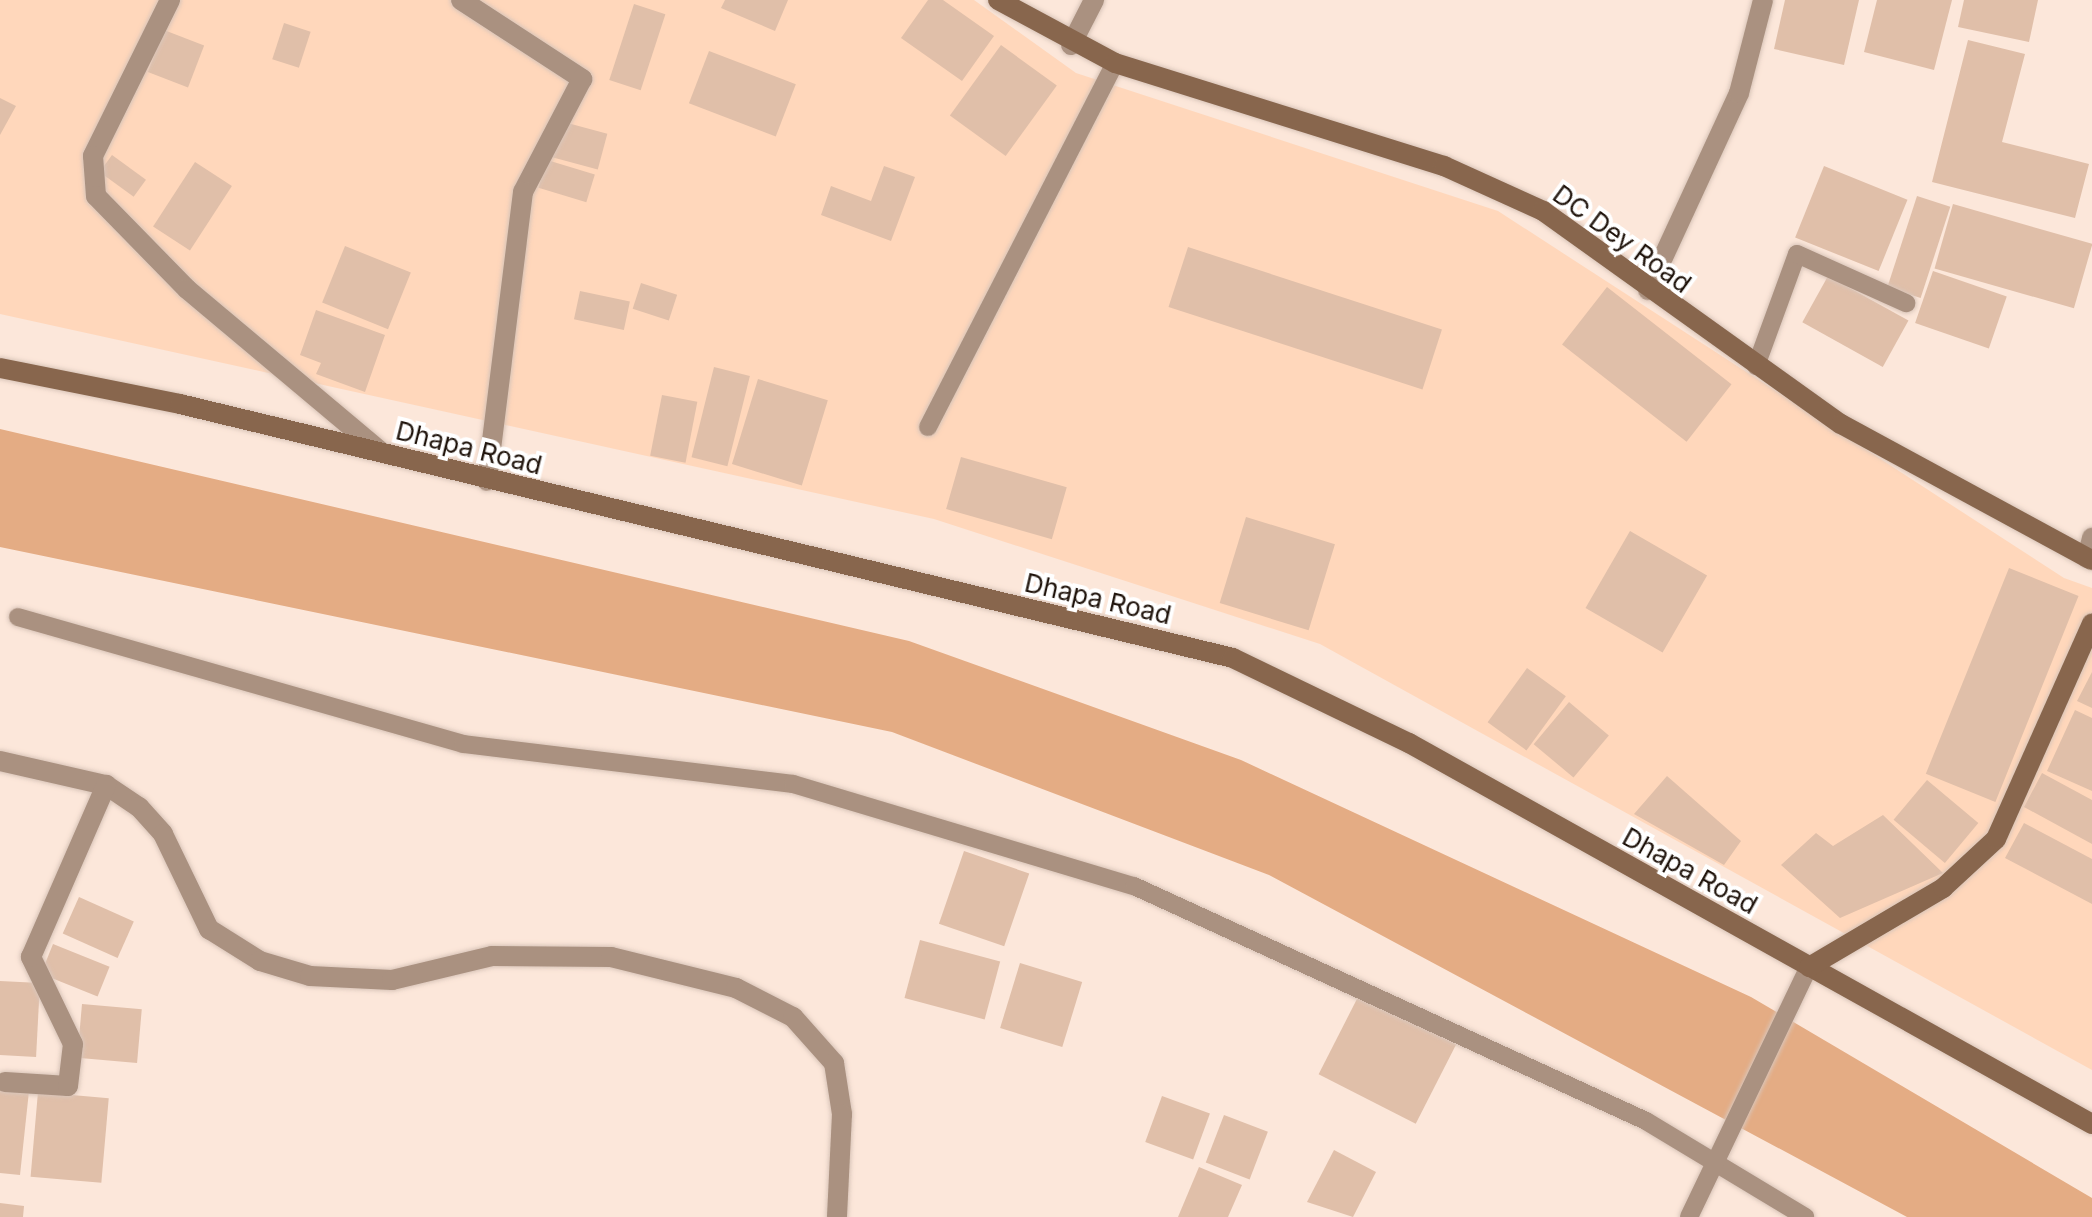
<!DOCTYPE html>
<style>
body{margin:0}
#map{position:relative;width:2092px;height:1217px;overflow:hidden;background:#fce7da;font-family:Inter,sans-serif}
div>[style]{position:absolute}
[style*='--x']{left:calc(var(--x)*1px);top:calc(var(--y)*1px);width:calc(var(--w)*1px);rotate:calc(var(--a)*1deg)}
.built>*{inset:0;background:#ffd7bb}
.water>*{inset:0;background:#e4ac84}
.building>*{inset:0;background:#e0bfa9;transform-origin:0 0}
.roads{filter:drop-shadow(0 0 2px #d9c5b9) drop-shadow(0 0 2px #d9c5b9)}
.lane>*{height:18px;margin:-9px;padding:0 9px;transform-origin:9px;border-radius:9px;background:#aa9180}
.street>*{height:20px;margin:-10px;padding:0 10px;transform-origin:10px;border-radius:10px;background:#aa9180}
.secondary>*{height:20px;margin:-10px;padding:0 10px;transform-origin:10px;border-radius:10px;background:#88664d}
span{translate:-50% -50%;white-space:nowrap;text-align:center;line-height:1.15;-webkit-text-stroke:8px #fff;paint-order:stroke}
.street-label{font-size:26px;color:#1f130b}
</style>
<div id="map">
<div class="built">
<i style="clip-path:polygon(0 0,974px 0,1076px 73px,1498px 211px,2064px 578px,2092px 588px,2092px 1070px,1320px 644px,934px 519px,0 314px)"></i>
</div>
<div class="water">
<i style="clip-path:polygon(0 429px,909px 641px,1241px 760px,1751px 997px,2092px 1198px,2092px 1217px,1907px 1217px,1269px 875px,892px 732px,0 547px)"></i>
</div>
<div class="building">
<i style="clip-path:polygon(725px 0,788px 0,775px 31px,721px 8px)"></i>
<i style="clip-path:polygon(928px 0,943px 0,994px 36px,962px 81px,901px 38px)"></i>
<i style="clip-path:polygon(1785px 0,1859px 0,1844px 65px,1774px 49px)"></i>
<i style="clip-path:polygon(1877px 0,1952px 0,1934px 70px,1864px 52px)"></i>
<i style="clip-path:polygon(1964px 0,2038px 0,2029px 42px,1958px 27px)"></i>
<i style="left:634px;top:4px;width:33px;height:80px;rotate:18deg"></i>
<i style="left:284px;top:23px;width:28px;height:38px;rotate:18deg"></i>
<i style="left:164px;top:30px;width:43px;height:45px;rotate:21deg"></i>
<i style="clip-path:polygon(1968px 40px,2025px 54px,2002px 142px,2089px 164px,2075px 218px,1932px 182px)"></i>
<i style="left:1001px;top:45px;width:69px;height:87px;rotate:36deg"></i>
<i style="left:709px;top:51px;width:93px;height:56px;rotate:21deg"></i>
<i style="clip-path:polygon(0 98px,16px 106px,0 135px)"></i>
<i style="left:560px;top:121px;width:49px;height:37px;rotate:15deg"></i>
<i style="left:112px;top:155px;width:42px;height:21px;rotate:36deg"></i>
<i style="left:547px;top:160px;width:50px;height:29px;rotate:17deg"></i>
<i style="left:195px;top:162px;width:44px;height:77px;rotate:33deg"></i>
<i style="clip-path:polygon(884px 166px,915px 177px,891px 241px,821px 215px,831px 186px,871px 201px)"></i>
<i style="left:1824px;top:166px;width:90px;height:77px;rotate:22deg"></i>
<i style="left:1917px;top:196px;width:35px;height:96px;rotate:18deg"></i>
<i style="left:1953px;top:204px;width:145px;height:67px;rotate:16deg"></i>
<i style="left:345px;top:246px;width:71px;height:61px;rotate:22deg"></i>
<i style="left:1188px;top:247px;width:267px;height:63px;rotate:18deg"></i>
<i style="left:1933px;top:271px;width:78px;height:55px;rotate:19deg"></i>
<i style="left:1828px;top:276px;width:92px;height:53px;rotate:29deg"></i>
<i style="left:641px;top:283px;width:38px;height:27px;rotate:18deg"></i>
<i style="left:1607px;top:287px;width:158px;height:73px;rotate:38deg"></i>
<i style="left:580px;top:291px;width:51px;height:29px;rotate:12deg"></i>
<i style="clip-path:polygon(316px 310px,385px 335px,365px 392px,316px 374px,321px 363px,300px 355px)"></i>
<i style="left:714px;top:367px;width:37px;height:93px;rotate:14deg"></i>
<i style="left:758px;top:379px;width:73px;height:89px;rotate:17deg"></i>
<i style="left:662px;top:395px;width:36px;height:62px;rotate:11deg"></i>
<i style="left:961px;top:457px;width:110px;height:54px;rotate:16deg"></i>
<i style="left:1246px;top:517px;width:93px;height:90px;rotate:17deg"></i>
<i style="left:1630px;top:531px;width:89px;height:89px;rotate:30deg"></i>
<i style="left:2009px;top:568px;width:75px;height:222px;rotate:22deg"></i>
<i style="left:1527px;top:668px;width:48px;height:67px;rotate:36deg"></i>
<i style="clip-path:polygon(2092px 672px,2092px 708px,2077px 701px)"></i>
<i style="left:1569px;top:702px;width:52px;height:55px;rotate:40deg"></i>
<i style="clip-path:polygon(2075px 710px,2092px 718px,2092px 791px,2047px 771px)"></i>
<i style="clip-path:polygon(2042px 773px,2092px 800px,2092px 844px,2024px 807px)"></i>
<i style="clip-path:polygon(1667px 776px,1741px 841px,1724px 865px,1634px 814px)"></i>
<i style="left:1927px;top:780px;width:67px;height:52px;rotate:40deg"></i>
<i style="clip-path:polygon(1883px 815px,1943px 873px,1840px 918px,1781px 865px,1816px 833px,1833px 846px)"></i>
<i style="clip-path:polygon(2024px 823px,2092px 859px,2092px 904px,2005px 858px)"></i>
<i style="left:964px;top:851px;width:69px;height:77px;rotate:19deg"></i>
<i style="left:79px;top:897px;width:60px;height:40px;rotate:24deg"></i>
<i style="left:920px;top:940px;width:83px;height:60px;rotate:15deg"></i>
<i style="left:53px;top:944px;width:61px;height:32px;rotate:22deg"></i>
<i style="left:1020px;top:963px;width:65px;height:68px;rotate:17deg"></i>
<i style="left:0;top:981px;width:40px;height:74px;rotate:3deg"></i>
<i style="left:1359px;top:995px;width:109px;height:89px;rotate:27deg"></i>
<i style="left:82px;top:1004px;width:60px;height:54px;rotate:5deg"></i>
<i style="clip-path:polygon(0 1088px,29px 1091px,20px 1175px,0 1173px)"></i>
<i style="left:38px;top:1092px;width:71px;height:85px;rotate:5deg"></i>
<i style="left:1162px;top:1096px;width:51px;height:49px;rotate:20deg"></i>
<i style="left:1224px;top:1115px;width:47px;height:51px;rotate:21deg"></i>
<i style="clip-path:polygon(1334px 1150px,1376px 1172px,1353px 1217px,1307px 1202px)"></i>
<i style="clip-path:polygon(1199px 1167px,1242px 1185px,1228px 1217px,1178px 1217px)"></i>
<i style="clip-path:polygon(0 1203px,24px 1206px,23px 1217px,0 1217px)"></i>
</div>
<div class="roads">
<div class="lane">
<i style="--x:1756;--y:366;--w:119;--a:-69.9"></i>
<i style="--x:1797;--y:254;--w:120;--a:24.2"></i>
<i style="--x:928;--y:427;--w:409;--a:-62.8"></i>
<i style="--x:18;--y:617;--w:463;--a:15.9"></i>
<i style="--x:463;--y:744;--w:332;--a:6.9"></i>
<i style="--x:793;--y:784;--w:356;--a:16.7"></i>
<i style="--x:1134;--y:886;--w:563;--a:24.65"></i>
<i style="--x:1646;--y:1121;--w:186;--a:31.1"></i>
<i style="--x:1689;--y:1217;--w:277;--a:-64.4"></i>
</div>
<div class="street">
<i style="--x:170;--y:0;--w:174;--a:116.3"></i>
<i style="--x:93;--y:156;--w:40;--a:85.7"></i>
<i style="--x:96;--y:196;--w:130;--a:45.6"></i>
<i style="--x:187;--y:289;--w:253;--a:40"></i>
<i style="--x:461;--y:0;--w:145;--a:33.1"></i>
<i style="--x:582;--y:79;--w:127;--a:117.6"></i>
<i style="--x:523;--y:192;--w:291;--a:97.1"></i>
<i style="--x:1071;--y:45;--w:51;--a:-62.9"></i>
<i style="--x:1648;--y:290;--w:217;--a:-65.2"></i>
<i style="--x:1739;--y:93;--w:96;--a:-75.5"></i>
<i style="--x:2087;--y:558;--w:21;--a:-76"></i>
<i style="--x:0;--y:761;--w:109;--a:12.8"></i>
<i style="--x:106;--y:785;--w:40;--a:34"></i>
<i style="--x:139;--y:807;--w:36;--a:48"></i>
<i style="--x:163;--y:834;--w:106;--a:64.2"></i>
<i style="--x:209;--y:929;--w:60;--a:32.1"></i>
<i style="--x:260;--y:961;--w:52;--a:16.7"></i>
<i style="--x:310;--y:976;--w:82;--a:2.8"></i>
<i style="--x:392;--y:980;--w:103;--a:-13.5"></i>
<i style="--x:492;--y:956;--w:119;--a:0.5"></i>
<i style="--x:611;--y:957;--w:129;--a:13.9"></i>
<i style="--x:736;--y:988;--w:64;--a:27"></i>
<i style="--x:793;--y:1017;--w:62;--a:48.3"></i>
<i style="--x:834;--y:1063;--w:52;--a:81.1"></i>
<i style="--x:842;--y:1114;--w:103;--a:92.8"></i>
<i style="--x:5;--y:1082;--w:63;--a:3.6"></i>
<i style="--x:68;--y:1086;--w:42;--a:-83.2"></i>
<i style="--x:73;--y:1044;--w:97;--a:-115.8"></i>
<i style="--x:31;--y:957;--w:188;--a:-66.4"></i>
</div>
<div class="secondary">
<i style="--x:998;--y:0;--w:133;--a:28.3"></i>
<i style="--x:1115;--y:63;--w:345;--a:17.4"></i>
<i style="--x:1444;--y:166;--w:109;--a:24.4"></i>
<i style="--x:1543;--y:211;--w:366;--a:35.6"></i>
<i style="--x:1841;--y:424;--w:285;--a:28.5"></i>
<i style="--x:0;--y:368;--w:184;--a:11.3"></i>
<i style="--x:180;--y:404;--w:1083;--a:13.56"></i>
<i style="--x:1233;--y:658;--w:195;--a:25.8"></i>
<i style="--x:1409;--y:743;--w:782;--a:29.15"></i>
<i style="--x:1809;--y:967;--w:156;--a:-30.5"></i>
<i style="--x:1943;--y:888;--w:72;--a:-42.8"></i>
<i style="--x:1996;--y:839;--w:236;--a:-66"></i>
</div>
</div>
<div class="street-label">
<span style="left:1622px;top:239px;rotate:36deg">DC Dey Road</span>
<span style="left:469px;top:448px;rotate:14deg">Dhapa Road</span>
<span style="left:1098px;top:599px;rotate:13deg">Dhapa Road</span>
<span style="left:1690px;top:871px;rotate:29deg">Dhapa Road</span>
</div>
</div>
